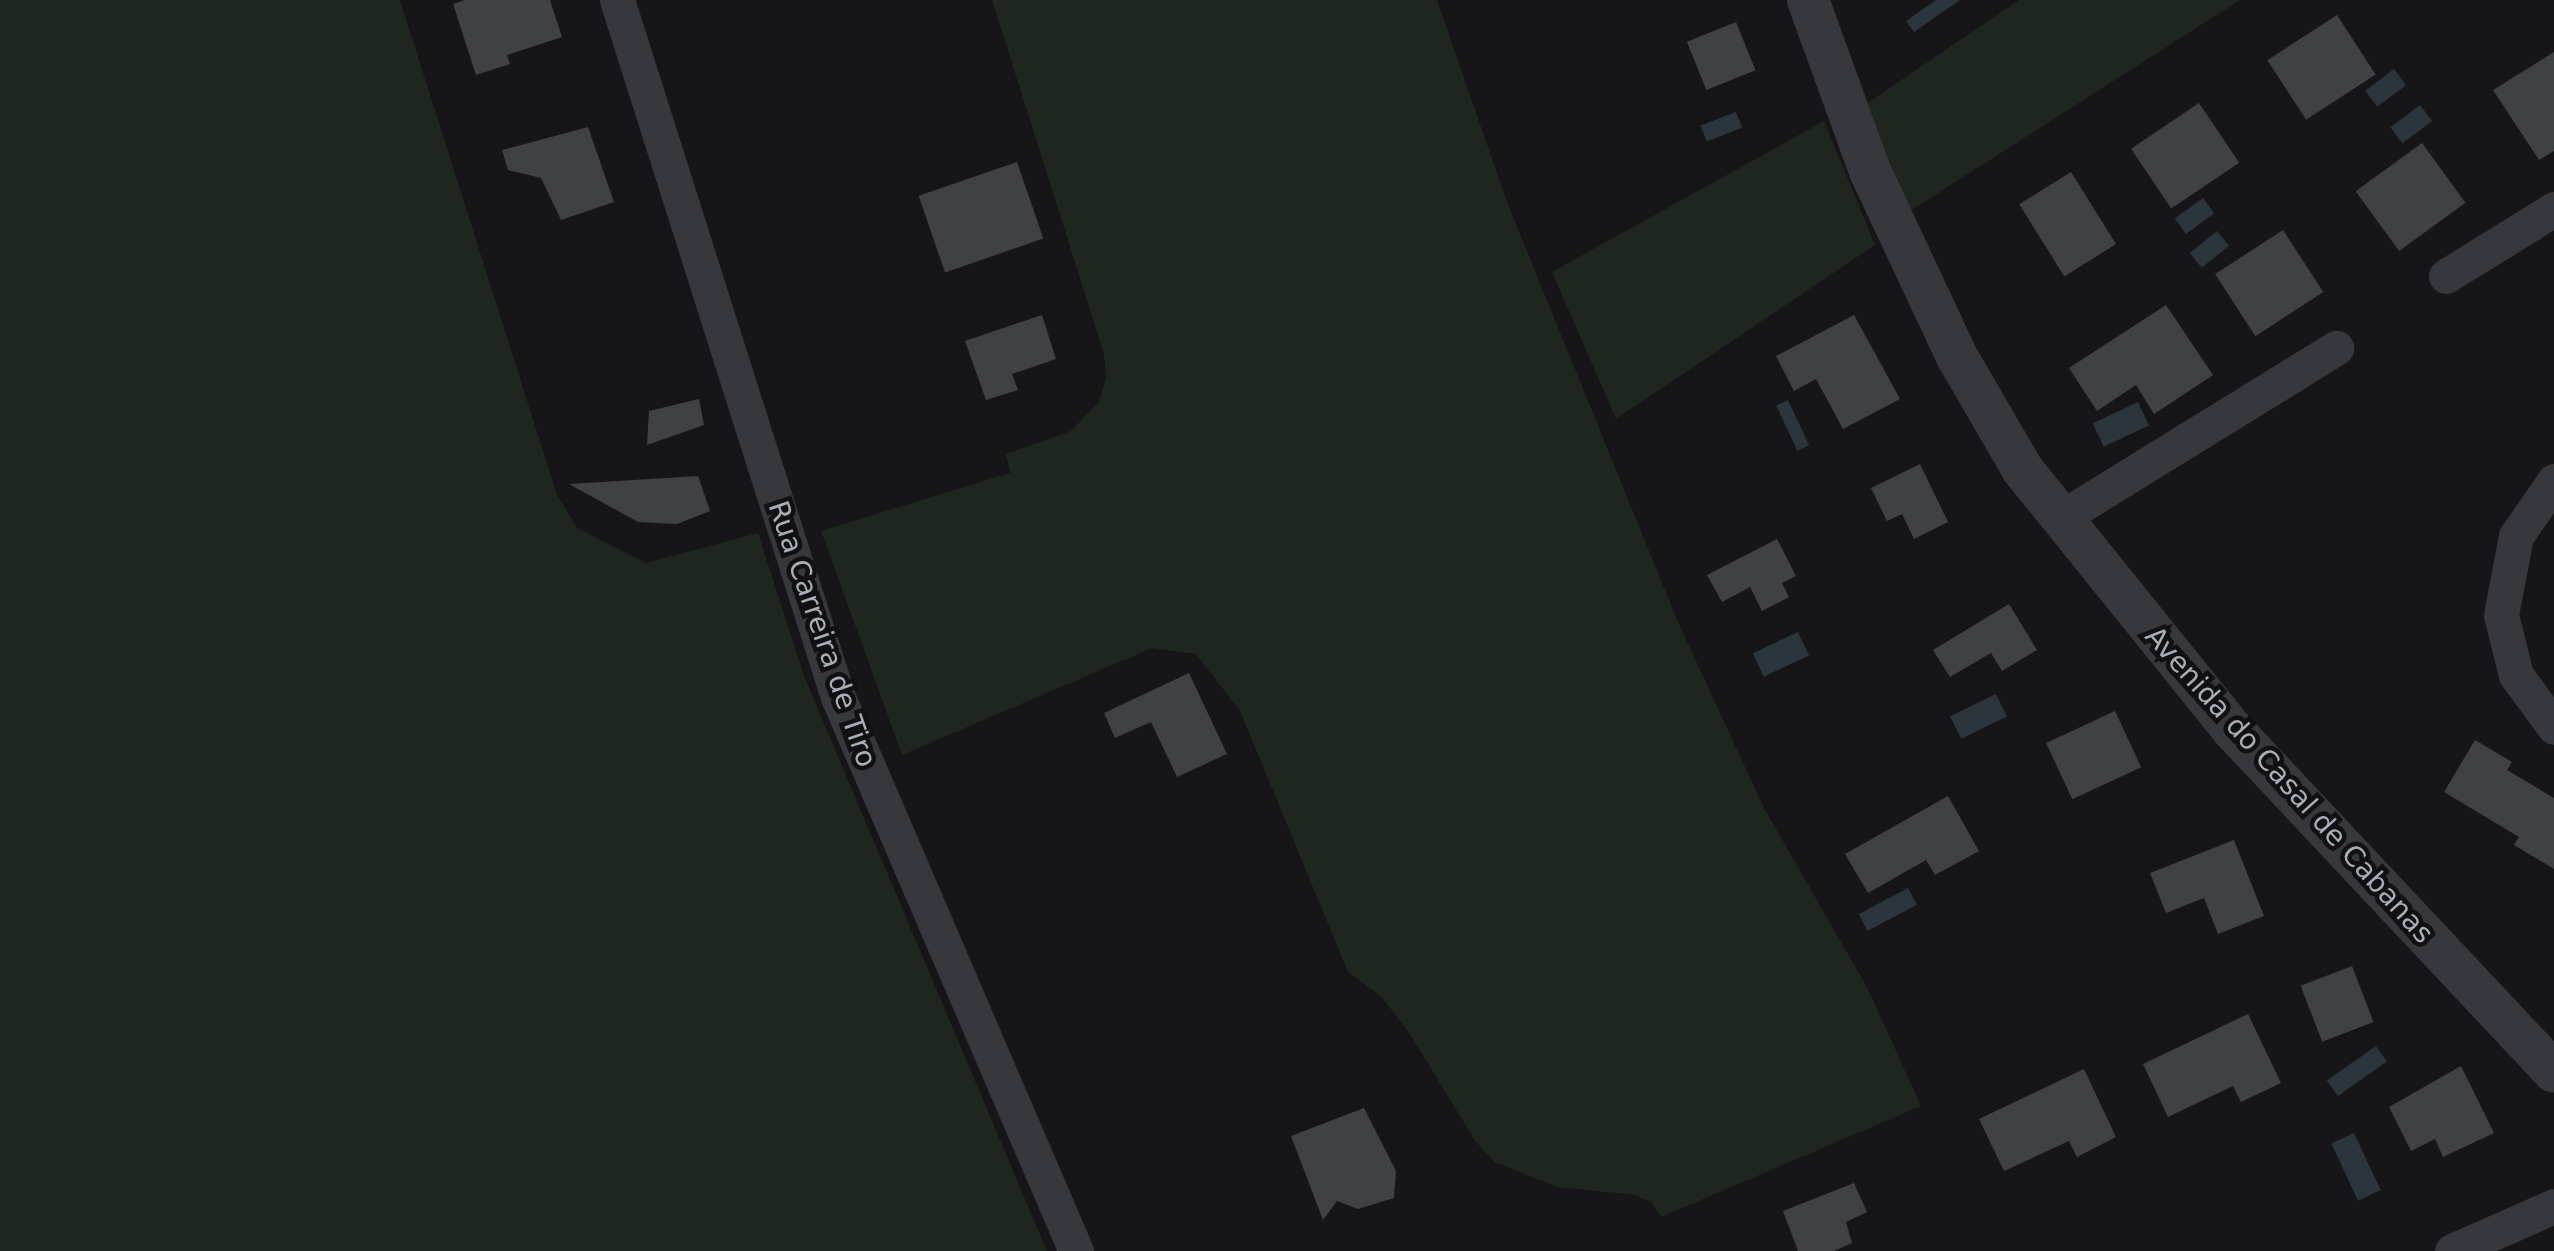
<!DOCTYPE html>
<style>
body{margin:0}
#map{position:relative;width:2554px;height:1251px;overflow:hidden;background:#161618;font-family:"DejaVu Sans",sans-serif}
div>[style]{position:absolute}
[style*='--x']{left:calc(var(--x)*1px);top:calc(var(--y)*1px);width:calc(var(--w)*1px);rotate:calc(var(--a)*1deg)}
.green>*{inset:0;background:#1e261f}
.water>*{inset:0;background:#2c353c;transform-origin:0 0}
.building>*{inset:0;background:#404145;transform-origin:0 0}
.minor>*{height:35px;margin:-17.5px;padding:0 17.5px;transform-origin:17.5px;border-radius:17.5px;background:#37383d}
.tertiary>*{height:42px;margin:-21px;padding:0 21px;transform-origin:21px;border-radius:21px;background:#37383d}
span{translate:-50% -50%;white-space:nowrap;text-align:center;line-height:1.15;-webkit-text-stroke:9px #111113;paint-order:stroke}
.street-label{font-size:28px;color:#a8adb8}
</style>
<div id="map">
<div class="green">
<i style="clip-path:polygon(0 0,400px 0,557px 495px,577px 528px,646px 563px,758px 533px,804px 676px,1047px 1251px,0 1251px)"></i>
<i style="clip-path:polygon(992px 0,1437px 0,1507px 202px,1678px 622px,1764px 808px,1868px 989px,1921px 1106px,1661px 1217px,1651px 1202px,1635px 1195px,1557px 1187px,1495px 1162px,1476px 1142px,1411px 1036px,1382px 997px,1348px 972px,1240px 711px,1196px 654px,1152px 648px,902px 755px,821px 531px,1010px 473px,1006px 454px,1071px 431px,1099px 402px,1106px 378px,1104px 354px)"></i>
<i style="clip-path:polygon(2019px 0,2240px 0,1907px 213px,1857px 110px)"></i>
<i style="clip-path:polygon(1824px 121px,1875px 245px,1616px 419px,1552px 272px)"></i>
</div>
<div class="water">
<i style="clip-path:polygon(1936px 0,1960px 0,1914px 32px,1906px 21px)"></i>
<i style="left:2394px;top:69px;width:20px;height:36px;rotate:53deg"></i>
<i style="left:2420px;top:105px;width:20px;height:37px;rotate:53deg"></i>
<i style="left:1736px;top:112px;width:17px;height:38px;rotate:69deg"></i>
<i style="left:2203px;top:198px;width:19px;height:35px;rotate:54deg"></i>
<i style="left:2217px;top:231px;width:19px;height:35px;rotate:51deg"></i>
<i style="left:1788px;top:400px;width:50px;height:13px;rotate:65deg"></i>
<i style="left:2138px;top:402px;width:26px;height:50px;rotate:65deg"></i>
<i style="left:1798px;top:632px;width:26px;height:50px;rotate:65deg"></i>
<i style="left:1996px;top:694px;width:25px;height:51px;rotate:64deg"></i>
<i style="left:1908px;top:888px;width:19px;height:56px;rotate:62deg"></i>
<i style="left:2376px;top:1046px;width:19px;height:60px;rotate:55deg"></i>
<i style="left:2354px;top:1133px;width:63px;height:25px;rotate:65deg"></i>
</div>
<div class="building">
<i style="clip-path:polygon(465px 0,550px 0,562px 37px,507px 55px,510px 64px,476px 75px,453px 4px)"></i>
<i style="left:2337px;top:15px;width:71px;height:83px;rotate:57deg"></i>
<i style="left:1736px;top:22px;width:52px;height:53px;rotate:68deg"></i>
<i style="clip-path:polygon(2554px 52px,2554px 151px,2539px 160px,2493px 90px)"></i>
<i style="left:2199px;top:103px;width:72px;height:82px;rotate:56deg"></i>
<i style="clip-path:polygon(588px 127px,614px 202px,561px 220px,541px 178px,508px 170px,502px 150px)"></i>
<i style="left:2422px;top:143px;width:74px;height:82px;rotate:54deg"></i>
<i style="left:1017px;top:162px;width:81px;height:104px;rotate:71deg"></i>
<i style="left:2071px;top:172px;width:85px;height:61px;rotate:58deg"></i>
<i style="left:2283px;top:230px;width:74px;height:81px;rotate:57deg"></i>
<i style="clip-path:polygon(2166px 305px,2213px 375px,2154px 414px,2136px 385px,2097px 411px,2069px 368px)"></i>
<i style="clip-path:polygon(1042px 315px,1056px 359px,1012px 374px,1018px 390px,986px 400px,965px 341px)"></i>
<i style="clip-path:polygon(1854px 315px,1900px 399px,1843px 429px,1816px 379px,1794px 391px,1776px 356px)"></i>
<i style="clip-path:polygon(699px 399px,704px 425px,647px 445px,649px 411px)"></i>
<i style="clip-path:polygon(1920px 464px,1948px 522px,1914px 539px,1902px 514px,1887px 521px,1871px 488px)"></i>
<i style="clip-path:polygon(698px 476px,710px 511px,677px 524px,638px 522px,569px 484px)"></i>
<i style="clip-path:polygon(1777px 539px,1796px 576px,1782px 583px,1789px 597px,1762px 611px,1750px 587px,1722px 602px,1707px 575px)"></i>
<i style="clip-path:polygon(2009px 604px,2037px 650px,2002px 671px,1991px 653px,1950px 677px,1933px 650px)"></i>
<i style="clip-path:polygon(1189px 673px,1227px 754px,1177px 777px,1151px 722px,1115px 738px,1104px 713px)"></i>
<i style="left:2115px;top:711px;width:62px;height:76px;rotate:65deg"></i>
<i style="clip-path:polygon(2475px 740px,2512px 762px,2507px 770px,2554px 798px,2554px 869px,2514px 845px,2519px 837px,2444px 792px)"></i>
<i style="clip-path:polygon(1948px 796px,1979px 851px,1935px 875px,1926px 860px,1868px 893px,1845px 854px)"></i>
<i style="clip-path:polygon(2234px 840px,2264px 916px,2218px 934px,2204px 898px,2166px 913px,2150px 873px)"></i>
<i style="left:2352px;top:966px;width:60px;height:55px;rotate:69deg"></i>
<i style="clip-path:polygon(2248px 1014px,2281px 1083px,2241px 1102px,2233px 1086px,2168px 1117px,2143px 1064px)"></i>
<i style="clip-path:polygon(2461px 1066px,2494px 1133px,2443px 1157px,2435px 1139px,2411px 1151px,2389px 1107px)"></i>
<i style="clip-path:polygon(2084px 1069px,2116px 1137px,2077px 1157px,2069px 1141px,2004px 1171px,1979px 1119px)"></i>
<i style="clip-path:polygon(1364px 1108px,1396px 1171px,1394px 1198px,1358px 1209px,1337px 1201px,1323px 1220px,1291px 1136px)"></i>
<i style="clip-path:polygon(1854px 1183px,1867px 1212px,1846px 1222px,1852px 1243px,1834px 1251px,1798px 1251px,1783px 1211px)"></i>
</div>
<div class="minor">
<i style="--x:617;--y:0;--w:731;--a:72.41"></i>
<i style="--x:838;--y:697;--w:603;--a:66.75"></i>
<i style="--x:2446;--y:276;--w:127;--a:-31.8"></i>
<i style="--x:2554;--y:481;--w:67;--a:124.6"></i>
<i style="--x:2516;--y:536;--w:80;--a:100.8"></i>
<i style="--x:2501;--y:615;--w:62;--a:76"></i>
<i style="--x:2516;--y:675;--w:64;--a:53.8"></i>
<i style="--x:2059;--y:519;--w:326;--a:-31.7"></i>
<i style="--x:2452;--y:1251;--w:111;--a:-23.8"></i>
</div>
<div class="tertiary">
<i style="--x:1808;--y:0;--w:182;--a:70.1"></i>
<i style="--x:1870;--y:171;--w:203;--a:64.9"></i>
<i style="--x:1956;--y:355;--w:133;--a:59.8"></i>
<i style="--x:2023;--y:470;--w:333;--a:51.1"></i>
<i style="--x:2232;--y:729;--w:470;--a:46.8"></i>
</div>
<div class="street-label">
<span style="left:822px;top:634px;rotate:71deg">Rua Carreira de Tiro</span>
<span style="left:2289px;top:785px;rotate:48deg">Avenida do Casal de Cabanas</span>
</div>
</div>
